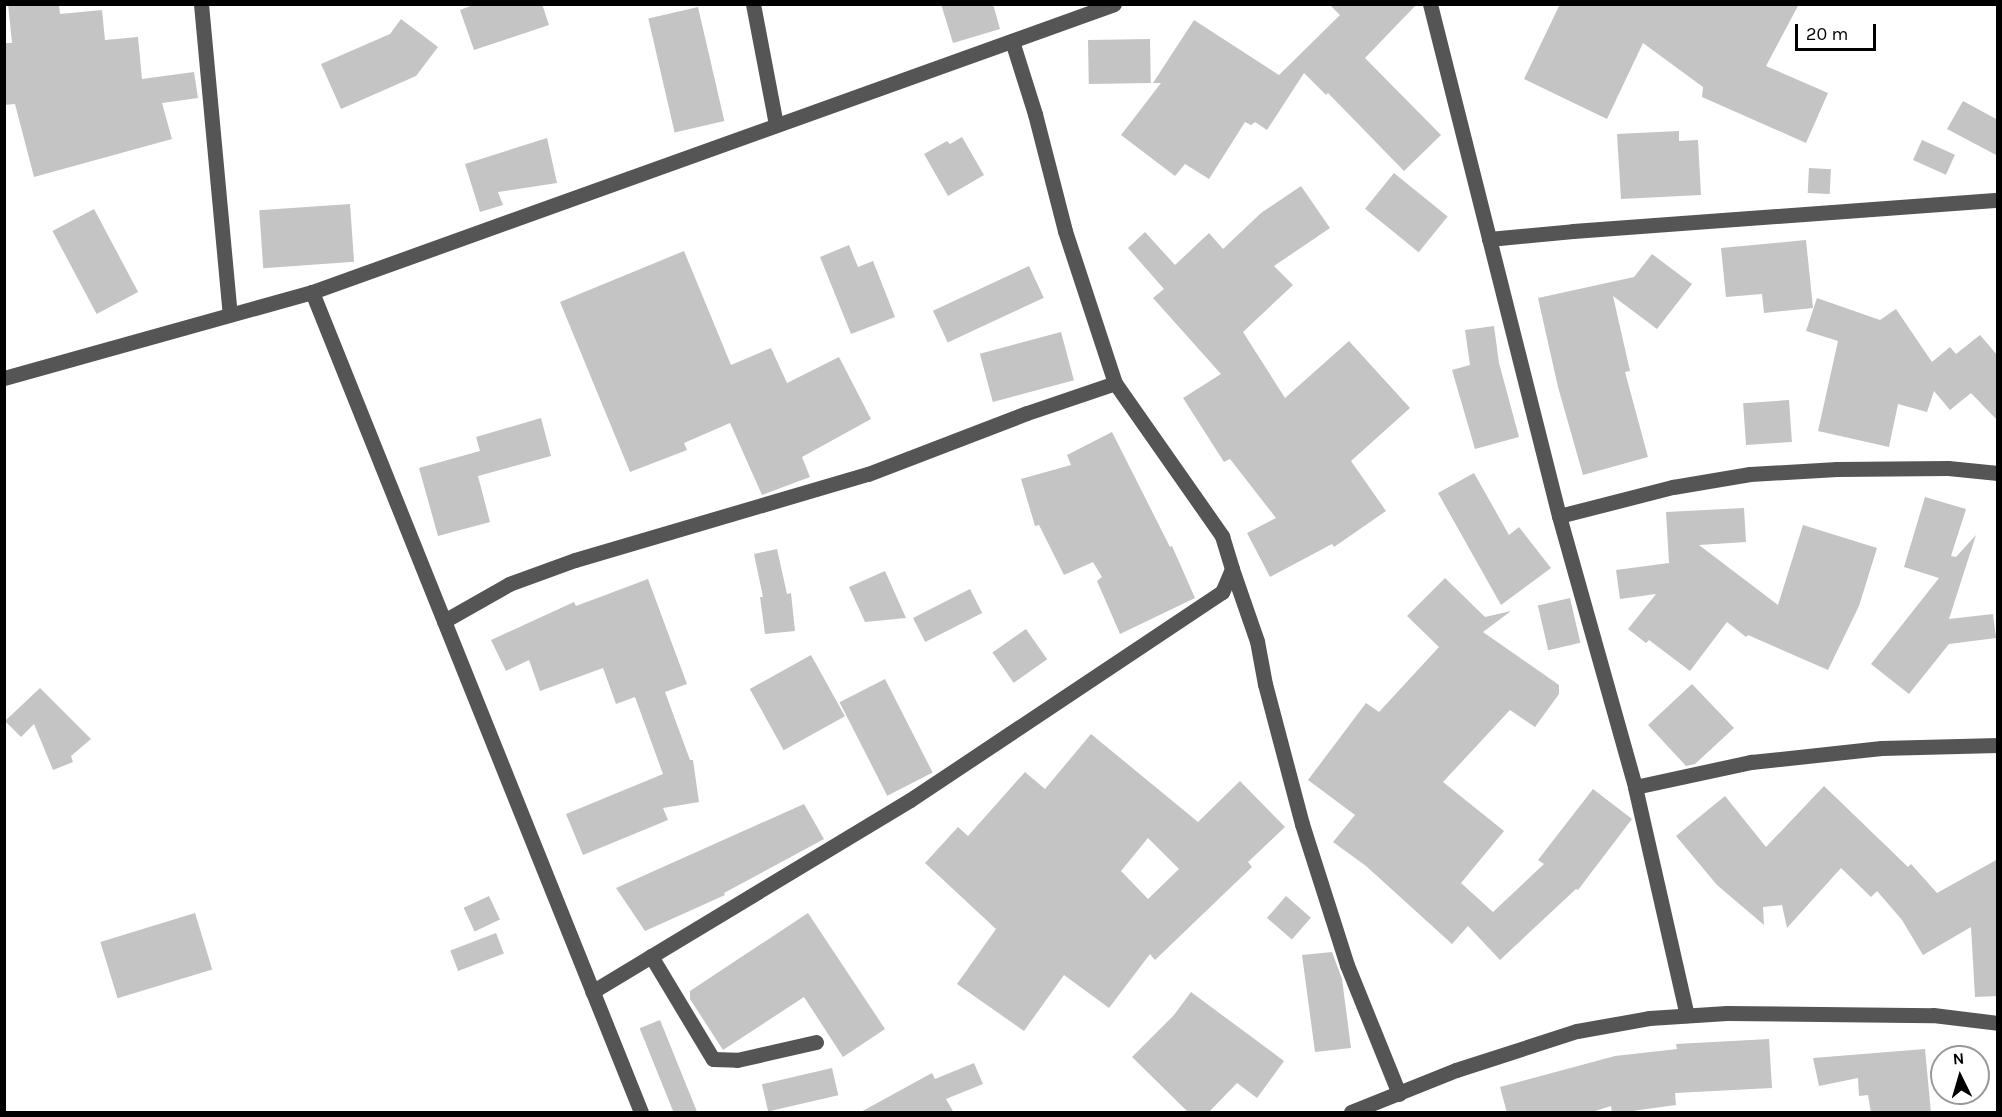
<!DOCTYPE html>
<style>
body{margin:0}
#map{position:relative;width:2002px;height:1117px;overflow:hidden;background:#fff;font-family:Karla,sans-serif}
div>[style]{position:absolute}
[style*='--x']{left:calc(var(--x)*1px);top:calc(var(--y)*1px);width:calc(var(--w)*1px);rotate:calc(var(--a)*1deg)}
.building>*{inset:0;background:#c4c4c4;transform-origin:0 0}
.minor>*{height:15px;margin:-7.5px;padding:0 7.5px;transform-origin:7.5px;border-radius:7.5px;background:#555}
span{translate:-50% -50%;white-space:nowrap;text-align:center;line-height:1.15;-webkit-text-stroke:4.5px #fff;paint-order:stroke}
.frame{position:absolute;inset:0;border:6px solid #000;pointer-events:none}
.north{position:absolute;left:1930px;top:1045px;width:60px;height:60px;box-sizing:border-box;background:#fff;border:2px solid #999;border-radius:50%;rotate:355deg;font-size:16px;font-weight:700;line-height:24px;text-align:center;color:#000}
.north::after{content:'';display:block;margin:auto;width:21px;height:27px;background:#000;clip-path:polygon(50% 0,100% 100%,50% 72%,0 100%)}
.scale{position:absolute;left:1795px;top:24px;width:81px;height:27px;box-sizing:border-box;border:3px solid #000;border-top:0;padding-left:8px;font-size:18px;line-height:21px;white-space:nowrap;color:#000;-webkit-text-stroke:4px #fff;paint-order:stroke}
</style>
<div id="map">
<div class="building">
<i style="clip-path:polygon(8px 4px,59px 4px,60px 14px,102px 10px,105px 40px,138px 37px,142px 79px,194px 72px,198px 98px,162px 103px,172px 139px,34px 177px,15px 104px,4px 105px,4px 43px,12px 43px)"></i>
<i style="clip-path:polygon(476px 4px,542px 4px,549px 25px,474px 50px,460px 10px)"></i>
<i style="clip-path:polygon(941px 4px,993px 4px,1000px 29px,953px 43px)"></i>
<i style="clip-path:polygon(1329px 4px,1417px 4px,1365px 58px,1441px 135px,1404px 171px,1328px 93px,1326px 95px,1304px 73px,1267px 130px,1255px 122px,1251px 125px,1245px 122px,1209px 179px,1185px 164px,1175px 176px,1121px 135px,1161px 83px,1153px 83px,1194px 20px,1279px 75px,1340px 15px)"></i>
<i style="clip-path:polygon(1560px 4px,1799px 4px,1766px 66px,1828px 93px,1806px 143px,1702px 97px,1703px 87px,1643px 43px,1607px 119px,1524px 79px)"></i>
<i style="left:698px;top:7px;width:117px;height:51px;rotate:77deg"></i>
<i style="clip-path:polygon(401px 19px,438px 47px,416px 76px,341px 109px,321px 64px,390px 34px)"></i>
<i style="left:1150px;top:39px;width:44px;height:62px;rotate:89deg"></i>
<i style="clip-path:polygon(1963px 101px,1998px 120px,1998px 156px,1947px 129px)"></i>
<i style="clip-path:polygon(1679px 131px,1679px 141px,1698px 140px,1701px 195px,1621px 199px,1617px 134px)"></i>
<i style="clip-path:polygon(962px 137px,984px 175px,948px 196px,924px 154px,947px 141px,950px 144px)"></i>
<i style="clip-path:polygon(547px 138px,557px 183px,498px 192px,503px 205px,480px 212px,465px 164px)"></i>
<i style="left:1922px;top:140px;width:36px;height:22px;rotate:24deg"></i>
<i style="left:1809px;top:168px;width:22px;height:25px;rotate:3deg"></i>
<i style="left:1394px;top:173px;width:69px;height:46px;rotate:39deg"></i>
<i style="clip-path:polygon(1301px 186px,1330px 228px,1274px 266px,1293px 285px,1243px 332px,1285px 398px,1349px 341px,1410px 408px,1351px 461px,1386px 511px,1334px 547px,1332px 544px,1270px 577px,1247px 533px,1276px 518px,1230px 459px,1224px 462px,1183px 398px,1221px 374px,1153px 298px,1164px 289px,1128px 248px,1145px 232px,1175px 265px,1209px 233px,1223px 249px,1261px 213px)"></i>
<i style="left:350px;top:204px;width:58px;height:91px;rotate:86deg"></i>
<i style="left:94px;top:209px;width:94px;height:47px;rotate:62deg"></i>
<i style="clip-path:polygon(1806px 240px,1813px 308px,1764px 313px,1762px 294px,1726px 297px,1721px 248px)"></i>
<i style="clip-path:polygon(849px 245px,858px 267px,873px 261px,895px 317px,851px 334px,820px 257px)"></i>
<i style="clip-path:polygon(684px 251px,731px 365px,771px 348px,787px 383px,839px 357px,871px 419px,802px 457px,810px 477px,762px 495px,730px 423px,684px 443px,687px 450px,630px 472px,560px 302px)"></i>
<i style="clip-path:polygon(1652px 254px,1692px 284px,1657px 329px,1613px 296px,1630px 371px,1625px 372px,1648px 457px,1583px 475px,1558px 387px,1538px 298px,1634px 277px)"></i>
<i style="left:1029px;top:266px;width:35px;height:106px;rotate:65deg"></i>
<i style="clip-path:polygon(1817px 298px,1880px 320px,1896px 309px,1932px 362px,1950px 347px,1956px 354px,1980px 335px,1998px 356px,1998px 421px,1971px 393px,1950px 410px,1934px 391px,1927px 412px,1898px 404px,1889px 447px,1818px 431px,1838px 341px,1806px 331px)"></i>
<i style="clip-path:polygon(1494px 326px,1499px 363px,1519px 437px,1475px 449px,1452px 370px,1470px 365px,1465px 330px)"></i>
<i style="left:1061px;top:332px;width:50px;height:84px;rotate:75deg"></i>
<i style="left:1789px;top:400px;width:42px;height:46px;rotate:86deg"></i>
<i style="clip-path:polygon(541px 418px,551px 456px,478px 476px,490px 522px,438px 536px,419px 468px,480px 451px,476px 437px)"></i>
<i style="clip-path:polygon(1112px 432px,1170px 547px,1172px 546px,1195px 598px,1120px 634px,1097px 581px,1102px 577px,1093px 562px,1064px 575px,1039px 525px,1035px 526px,1021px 479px,1071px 465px,1067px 455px)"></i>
<i style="clip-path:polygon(1474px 473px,1509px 535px,1519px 527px,1551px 568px,1501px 605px,1438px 493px)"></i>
<i style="clip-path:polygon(1925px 497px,1966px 509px,1951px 556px,1956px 557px,1976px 535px,1949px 619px,1993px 614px,1996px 638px,1949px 644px,1909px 694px,1871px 664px,1939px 578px,1904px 567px)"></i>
<i style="clip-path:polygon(1744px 508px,1746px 542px,1699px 545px,1778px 605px,1803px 525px,1877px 548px,1859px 606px,1828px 670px,1748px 635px,1746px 637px,1727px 622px,1690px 671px,1649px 640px,1646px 643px,1628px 629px,1656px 594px,1620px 599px,1616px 570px,1669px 563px,1666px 512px)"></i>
<i style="clip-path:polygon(777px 549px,787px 594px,791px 593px,795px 631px,765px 634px,760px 597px,763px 597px,754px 554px)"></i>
<i style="clip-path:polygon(885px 571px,906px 618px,865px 622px,849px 587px)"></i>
<i style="clip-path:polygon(1445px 578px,1485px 617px,1511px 611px,1483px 632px,1559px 685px,1559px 694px,1535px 727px,1510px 710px,1443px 782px,1504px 831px,1461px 883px,1493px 912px,1544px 864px,1538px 860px,1593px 789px,1632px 819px,1578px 890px,1576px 889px,1500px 960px,1468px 926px,1452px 944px,1366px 866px,1333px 842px,1355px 815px,1308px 780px,1366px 703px,1379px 712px,1439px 647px,1407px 616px)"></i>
<i style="clip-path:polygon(648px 579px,687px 684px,665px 692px,690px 760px,693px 760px,699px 802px,663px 808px,668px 820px,583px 855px,566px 814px,663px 774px,635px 697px,616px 704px,603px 668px,540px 691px,529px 660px,506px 671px,491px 640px,574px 602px,576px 606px)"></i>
<i style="left:970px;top:589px;width:27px;height:64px;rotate:63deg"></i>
<i style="left:1570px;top:598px;width:46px;height:33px;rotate:77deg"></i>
<i style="left:1026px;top:629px;width:37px;height:41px;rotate:55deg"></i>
<i style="left:811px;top:655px;width:70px;height:70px;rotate:61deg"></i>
<i style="left:885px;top:679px;width:105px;height:51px;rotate:63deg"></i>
<i style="clip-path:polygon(1692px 684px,1734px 728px,1695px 764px,1686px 766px,1648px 725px)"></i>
<i style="clip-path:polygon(40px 688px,91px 739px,71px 756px,73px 762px,53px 770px,34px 724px,21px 737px,5px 721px)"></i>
<i style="clip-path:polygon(evenodd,1091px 734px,1198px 822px,1240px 781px,1285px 827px,1248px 862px,1252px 867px,1155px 960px,1150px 954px,1109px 1008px,1064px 975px,1024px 1031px,957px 984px,996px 929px,925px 863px,958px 827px,968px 836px,1025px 772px,1045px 789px,1091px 734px,1148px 838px,1179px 869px,1148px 899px,1121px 871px,1148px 838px)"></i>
<i style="clip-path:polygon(1824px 786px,1908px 867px,1911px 864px,1937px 893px,1998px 859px,1998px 996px,1975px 997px,1971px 927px,1923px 955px,1902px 920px,1877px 891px,1871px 897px,1841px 868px,1787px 928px,1782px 905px,1763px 907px,1764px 925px,1717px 885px,1676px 836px,1725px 796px,1766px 847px)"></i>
<i style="clip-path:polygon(804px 804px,824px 839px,724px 893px,725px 895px,645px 931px,616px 888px)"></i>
<i style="left:489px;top:896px;width:26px;height:28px;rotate:65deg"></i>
<i style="left:1286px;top:896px;width:33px;height:29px;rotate:41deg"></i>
<i style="left:195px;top:913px;width:59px;height:99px;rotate:73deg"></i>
<i style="clip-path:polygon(808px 913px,885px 1029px,843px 1057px,804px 997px,723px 1050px,690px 999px,690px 991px)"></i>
<i style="left:496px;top:933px;width:22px;height:49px;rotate:69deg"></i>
<i style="clip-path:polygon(1332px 952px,1342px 979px,1351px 1048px,1315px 1052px,1302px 955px)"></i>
<i style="clip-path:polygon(1191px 992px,1284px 1061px,1257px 1098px,1237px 1083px,1208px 1113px,1189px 1113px,1132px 1057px,1174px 1015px)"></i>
<i style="left:660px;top:1020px;width:100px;height:22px;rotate:68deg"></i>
<i style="clip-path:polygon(1769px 1039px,1772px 1088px,1675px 1093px,1676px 1105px,1618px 1113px,1612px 1113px,1611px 1106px,1589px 1113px,1507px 1113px,1500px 1087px,1615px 1056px,1677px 1049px,1676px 1044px)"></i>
<i style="clip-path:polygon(1925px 1049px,1931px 1113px,1871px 1113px,1868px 1095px,1859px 1096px,1858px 1078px,1819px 1086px,1813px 1058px)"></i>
<i style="clip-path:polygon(974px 1063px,983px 1084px,946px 1099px,954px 1113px,859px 1113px,932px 1073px,935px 1079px)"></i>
<i style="left:832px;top:1068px;width:28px;height:72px;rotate:77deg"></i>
</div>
<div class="minor">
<i style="--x:201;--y:4;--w:311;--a:84.7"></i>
<i style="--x:753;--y:4;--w:123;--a:79.2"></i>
<i style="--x:1430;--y:4;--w:528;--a:75.86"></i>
<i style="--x:1559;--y:516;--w:281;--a:74.3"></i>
<i style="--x:1635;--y:787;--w:234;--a:77.2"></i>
<i style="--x:1012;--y:41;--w:77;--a:72.5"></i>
<i style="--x:1035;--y:114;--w:121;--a:75.6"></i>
<i style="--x:1065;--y:231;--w:160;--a:71.8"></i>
<i style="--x:1489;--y:239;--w:84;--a:-5.4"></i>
<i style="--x:1573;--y:231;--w:426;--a:-4.2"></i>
<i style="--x:312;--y:292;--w:884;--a:68.14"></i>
<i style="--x:4;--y:378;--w:320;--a:-15.6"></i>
<i style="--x:312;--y:292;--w:852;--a:-19.75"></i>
<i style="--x:1559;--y:516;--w:118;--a:-14.3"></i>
<i style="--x:1673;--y:487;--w:78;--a:-9.6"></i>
<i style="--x:1750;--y:474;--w:87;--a:-3.3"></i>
<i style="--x:1837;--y:469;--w:111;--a:-0.5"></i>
<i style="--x:1948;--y:468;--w:50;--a:5.7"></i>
<i style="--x:1232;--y:569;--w:76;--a:70.9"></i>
<i style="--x:1257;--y:641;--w:44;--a:79.5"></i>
<i style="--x:1265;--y:684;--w:145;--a:75.2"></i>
<i style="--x:1302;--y:824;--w:148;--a:72.3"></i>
<i style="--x:1347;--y:965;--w:139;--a:68"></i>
<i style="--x:444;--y:621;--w:75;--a:-29.6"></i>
<i style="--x:509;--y:584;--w:70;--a:-20"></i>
<i style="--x:575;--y:560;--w:305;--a:-16.4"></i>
<i style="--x:868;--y:474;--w:170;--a:-21"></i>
<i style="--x:1027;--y:413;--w:93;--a:-18.8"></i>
<i style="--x:1115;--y:383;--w:187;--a:55"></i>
<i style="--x:1222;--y:536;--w:34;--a:73"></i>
<i style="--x:1232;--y:569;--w:25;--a:113"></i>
<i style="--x:1222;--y:592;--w:375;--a:146.3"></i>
<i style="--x:910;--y:800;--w:371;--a:148.9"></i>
<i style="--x:1635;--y:787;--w:119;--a:-12.2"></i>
<i style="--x:1751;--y:762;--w:131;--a:-6.1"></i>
<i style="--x:1881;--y:748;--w:117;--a:-1.5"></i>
<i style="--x:651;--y:956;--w:120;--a:59"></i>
<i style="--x:713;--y:1059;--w:24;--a:2"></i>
<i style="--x:737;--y:1060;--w:81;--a:-12.8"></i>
<i style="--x:1351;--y:1112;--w:113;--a:-21.8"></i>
<i style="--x:1456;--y:1070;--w:127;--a:-17.9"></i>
<i style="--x:1577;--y:1031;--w:73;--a:-10.2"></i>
<i style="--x:1649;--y:1018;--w:78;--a:-3.7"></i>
<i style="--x:1727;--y:1013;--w:206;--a:0.6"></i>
<i style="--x:1933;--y:1015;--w:65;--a:7"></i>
</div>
<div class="frame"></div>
<div class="north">N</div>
<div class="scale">20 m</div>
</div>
